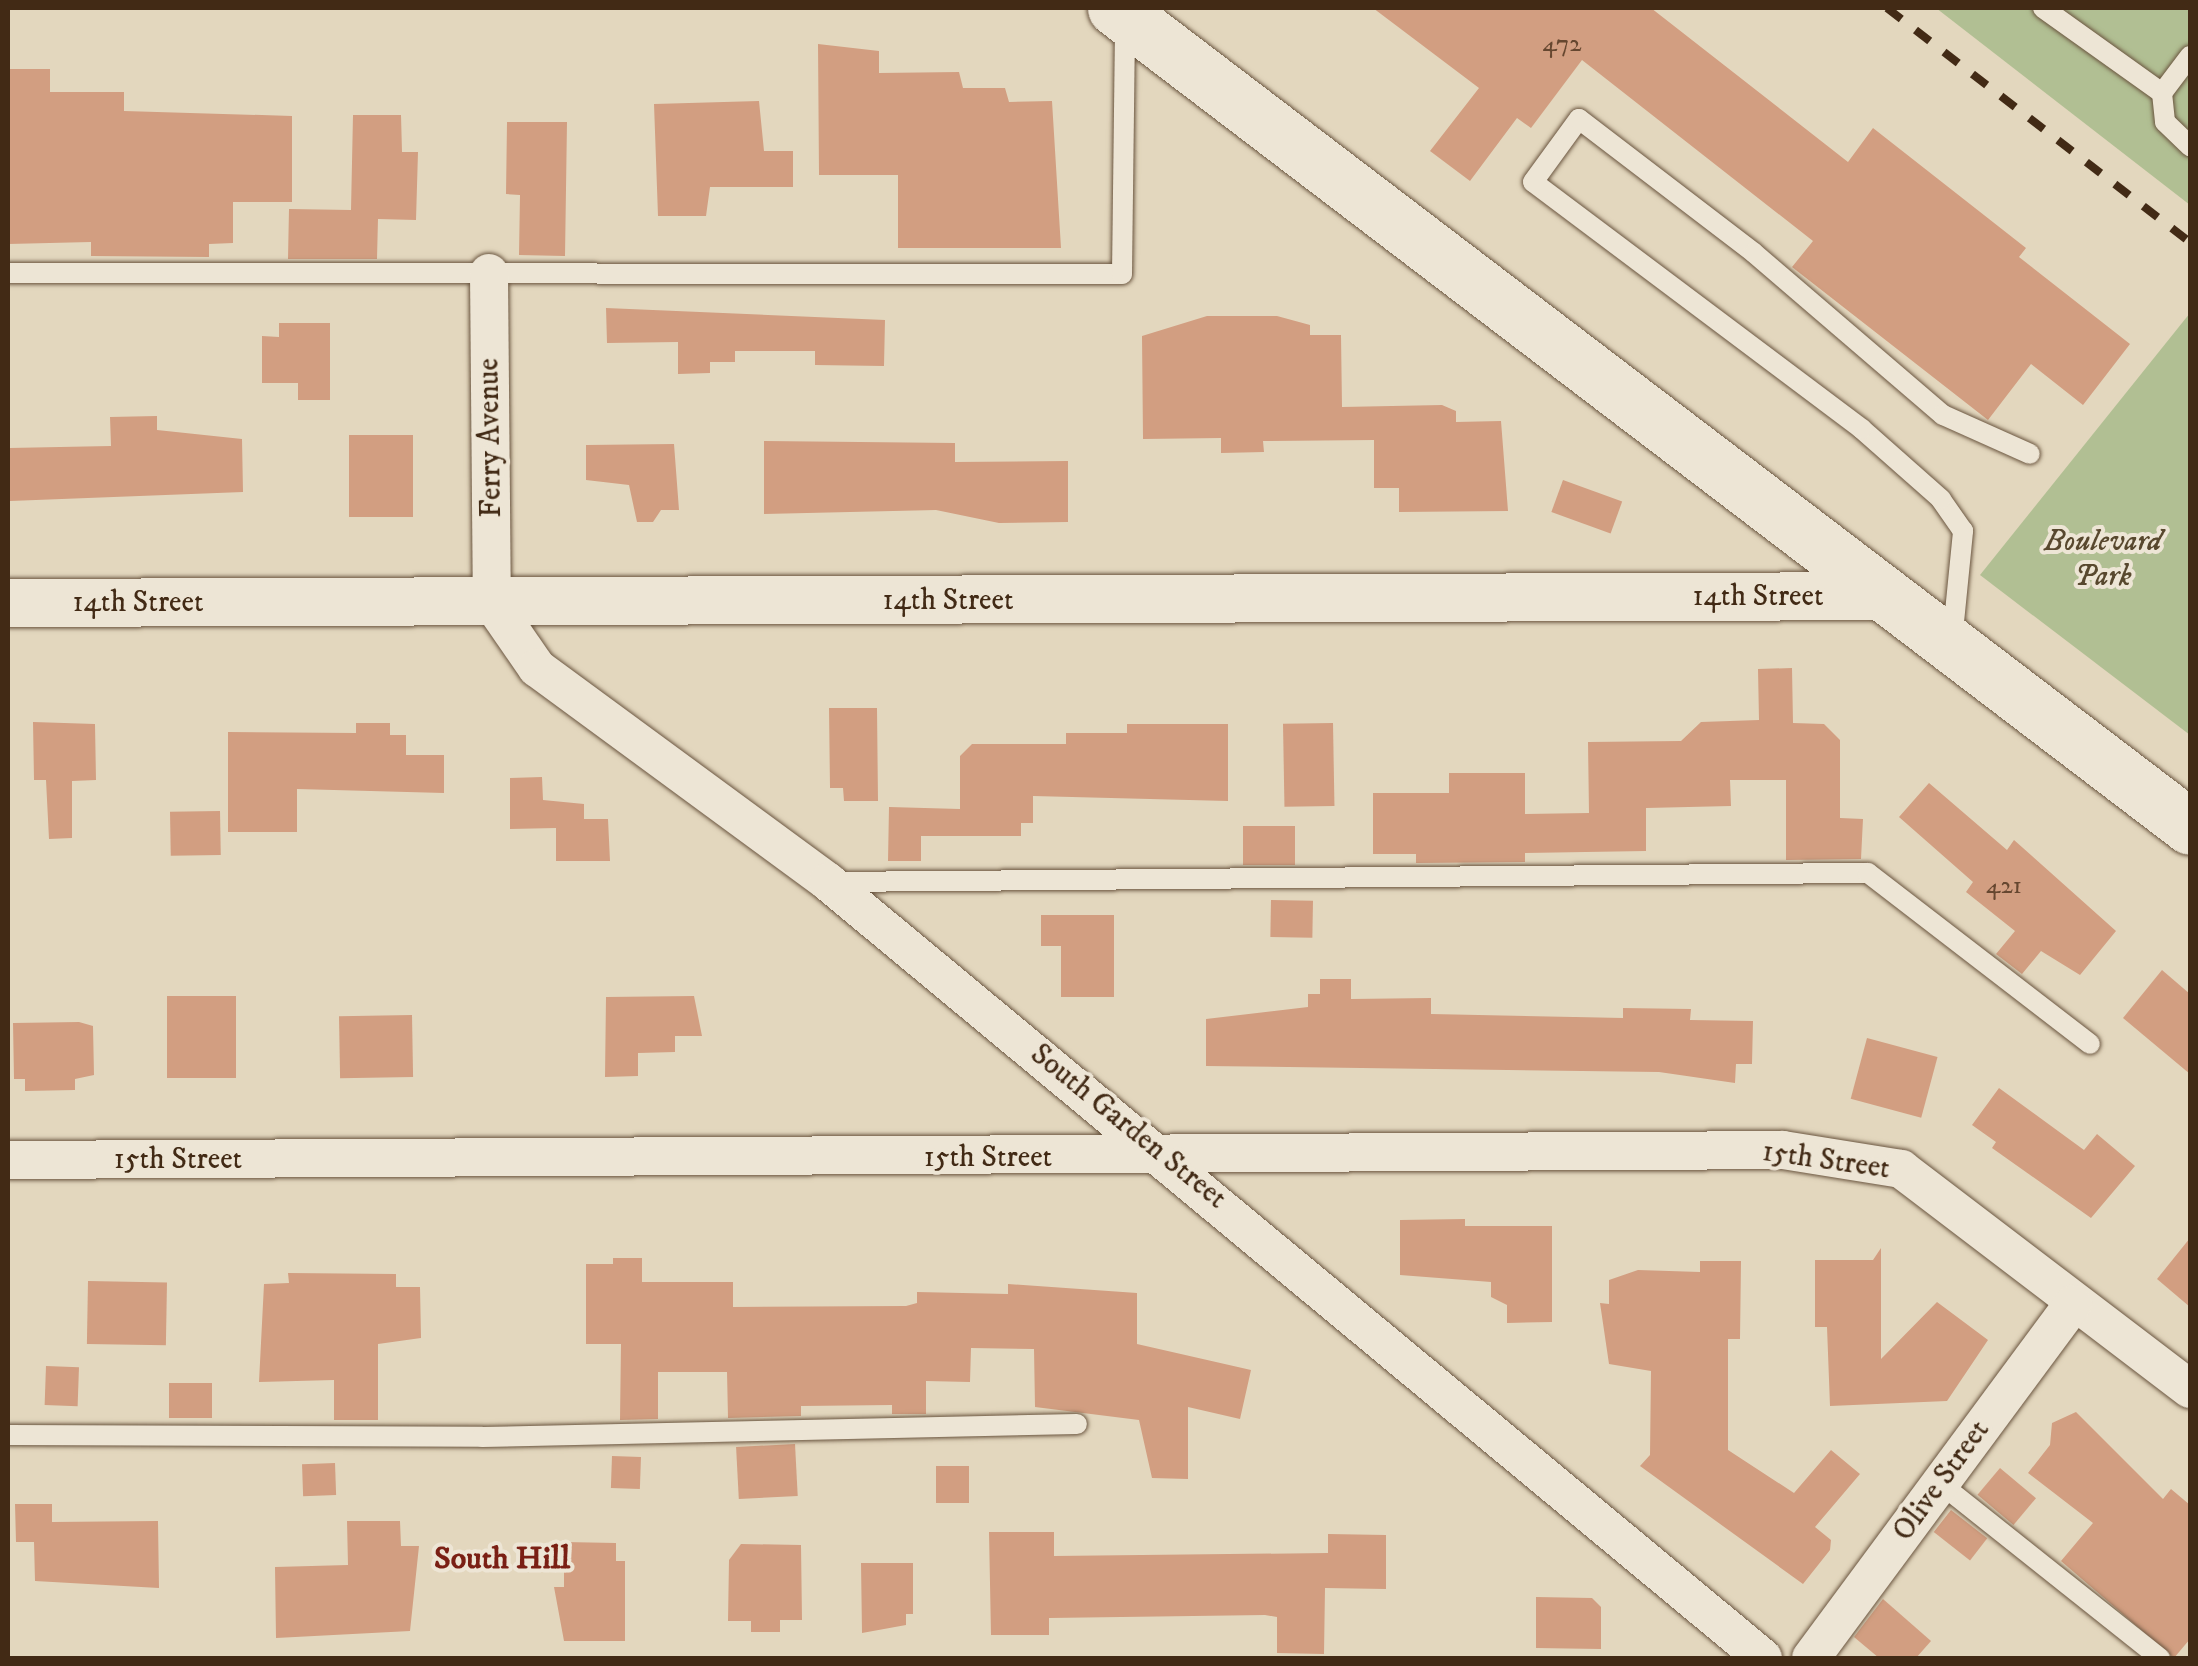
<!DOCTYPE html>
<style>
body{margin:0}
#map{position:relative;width:2198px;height:1666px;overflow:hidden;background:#e3d7be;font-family:"IM FELL DW Pica",serif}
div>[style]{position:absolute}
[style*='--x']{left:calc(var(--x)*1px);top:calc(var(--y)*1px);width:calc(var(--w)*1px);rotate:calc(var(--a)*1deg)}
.green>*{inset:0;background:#b1bf93}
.building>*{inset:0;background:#d29e81;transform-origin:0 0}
.roads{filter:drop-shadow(0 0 2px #6a553f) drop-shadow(0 0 2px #6a553f)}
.service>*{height:20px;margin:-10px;padding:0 10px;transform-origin:10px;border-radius:10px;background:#ede5d5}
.minor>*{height:38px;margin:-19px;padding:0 19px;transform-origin:19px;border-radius:19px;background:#ede5d5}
.tertiary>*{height:48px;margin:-24px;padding:0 24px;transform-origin:24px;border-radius:24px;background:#ede5d5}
.secondary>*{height:55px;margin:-27.5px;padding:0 27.5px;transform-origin:27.5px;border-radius:27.5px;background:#ede5d5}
.rail>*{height:8px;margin-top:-4px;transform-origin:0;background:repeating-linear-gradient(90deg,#422a15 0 18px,transparent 0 36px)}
span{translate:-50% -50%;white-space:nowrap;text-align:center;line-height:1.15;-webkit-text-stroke:8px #ede5d5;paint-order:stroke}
.number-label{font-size:25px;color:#664730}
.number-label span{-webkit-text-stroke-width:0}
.street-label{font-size:30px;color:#422a15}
.park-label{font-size:30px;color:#58482e;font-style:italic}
.neighbourhood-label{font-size:32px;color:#7a1f14;font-weight:700}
.frame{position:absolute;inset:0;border:10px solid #422a15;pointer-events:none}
</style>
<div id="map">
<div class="green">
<i style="clip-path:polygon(1936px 8px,2190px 8px,2190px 205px)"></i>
<i style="clip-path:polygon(2190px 313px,2190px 735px,1980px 575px)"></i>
</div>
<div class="building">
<i style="clip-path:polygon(1373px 8px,1651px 8px,1848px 162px,1873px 128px,2026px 248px,2019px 257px,2130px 344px,2083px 405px,2031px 364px,1988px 420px,1792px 267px,1813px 241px,1582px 60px,1531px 128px,1517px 118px,1470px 181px,1430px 151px,1479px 88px)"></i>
<i style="clip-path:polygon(818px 44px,879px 51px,879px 73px,959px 72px,963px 88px,1005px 88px,1009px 102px,1052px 101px,1061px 248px,898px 248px,898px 175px,819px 175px)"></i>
<i style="clip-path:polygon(8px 69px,50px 69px,50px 92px,124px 92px,124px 111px,292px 116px,292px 202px,233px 202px,233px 243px,209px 244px,209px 257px,91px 256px,91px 242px,8px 244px)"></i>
<i style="clip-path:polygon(759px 101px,764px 151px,793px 151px,793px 187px,710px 187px,706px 216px,658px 216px,654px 104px)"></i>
<i style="clip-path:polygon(353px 115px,401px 115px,402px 152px,418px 152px,416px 220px,378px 219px,377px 259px,288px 259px,289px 209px,351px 210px)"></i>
<i style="clip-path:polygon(507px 122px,567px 122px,565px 256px,519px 255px,520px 195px,506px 194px)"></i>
<i style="clip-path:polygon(606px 308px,885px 320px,884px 366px,815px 365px,815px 351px,735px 351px,735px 362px,710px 362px,710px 373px,678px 374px,678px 342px,607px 343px)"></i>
<i style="clip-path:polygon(1207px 316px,1277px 316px,1310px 325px,1310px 335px,1341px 335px,1342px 407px,1442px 405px,1456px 411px,1456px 422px,1501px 421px,1508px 511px,1399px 512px,1399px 488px,1374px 488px,1374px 440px,1263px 441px,1264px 452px,1221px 453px,1221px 438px,1143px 439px,1142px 336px)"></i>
<i style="clip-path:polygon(279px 323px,330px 323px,330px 400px,298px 400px,298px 383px,262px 383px,262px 336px,279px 337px)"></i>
<i style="clip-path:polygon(157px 416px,157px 430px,242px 439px,243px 492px,10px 501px,9px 448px,111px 446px,110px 417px)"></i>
<i style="left:413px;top:435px;width:82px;height:64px;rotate:90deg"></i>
<i style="clip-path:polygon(764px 441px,955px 443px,955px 462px,1068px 461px,1068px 522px,999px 523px,936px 510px,764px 514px)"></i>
<i style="clip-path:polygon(674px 444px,679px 510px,661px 510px,653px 522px,637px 522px,629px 485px,586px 480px,586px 445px)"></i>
<i style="left:1563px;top:480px;width:63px;height:34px;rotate:20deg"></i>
<i style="clip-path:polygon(1792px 668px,1793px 723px,1824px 724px,1840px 740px,1840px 818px,1863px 819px,1861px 859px,1786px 860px,1786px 780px,1730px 780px,1731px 806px,1646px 808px,1646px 851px,1525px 853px,1525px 862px,1416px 863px,1416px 854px,1373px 854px,1373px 793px,1449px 793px,1449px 773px,1525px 773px,1525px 814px,1589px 813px,1588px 742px,1681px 741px,1701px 722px,1759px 720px,1758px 669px)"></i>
<i style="clip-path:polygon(829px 708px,877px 708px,878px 801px,844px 801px,843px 788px,830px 788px)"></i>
<i style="clip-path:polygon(33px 722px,95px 724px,96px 780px,72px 781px,72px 838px,49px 839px,46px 780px,34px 780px)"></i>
<i style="clip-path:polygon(356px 723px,390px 723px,390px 735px,406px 735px,406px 755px,444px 755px,444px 793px,297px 789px,297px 832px,228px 832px,228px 732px,356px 733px)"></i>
<i style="left:1333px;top:723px;width:83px;height:50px;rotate:89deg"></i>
<i style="clip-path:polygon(1127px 724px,1228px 724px,1228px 801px,1033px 796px,1033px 823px,1021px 823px,1021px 836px,921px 836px,921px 861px,888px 861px,889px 807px,960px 809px,960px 756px,972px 744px,1066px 744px,1066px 733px,1127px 733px)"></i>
<i style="clip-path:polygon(542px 777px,543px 800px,584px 804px,584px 819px,608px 819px,610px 861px,556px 861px,556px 828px,510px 829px,510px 778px)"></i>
<i style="clip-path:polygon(1929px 783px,2007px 850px,2014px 840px,2116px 931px,2080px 975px,2041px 951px,2022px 974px,1996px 954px,2015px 931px,1966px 892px,1973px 882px,1899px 817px)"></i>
<i style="left:220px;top:811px;width:44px;height:50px;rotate:89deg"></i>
<i style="left:1243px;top:826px;width:52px;height:39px"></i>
<i style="left:1271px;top:900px;width:42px;height:37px;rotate:1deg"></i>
<i style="clip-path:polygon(1041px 915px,1114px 915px,1114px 997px,1061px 997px,1061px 946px,1041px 946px)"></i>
<i style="clip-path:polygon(2162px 970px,2190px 994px,2190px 1074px,2123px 1018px)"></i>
<i style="clip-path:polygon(1320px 979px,1351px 979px,1351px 999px,1431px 998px,1431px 1014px,1623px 1018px,1623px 1008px,1691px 1009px,1690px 1020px,1753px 1021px,1752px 1064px,1736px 1064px,1735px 1083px,1659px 1072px,1206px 1066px,1206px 1019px,1308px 1007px,1308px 994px,1320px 994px)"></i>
<i style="left:236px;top:996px;width:82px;height:69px;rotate:90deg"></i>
<i style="clip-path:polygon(694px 996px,702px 1036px,675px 1036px,675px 1052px,638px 1053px,638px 1076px,605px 1077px,606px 997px)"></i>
<i style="left:412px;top:1015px;width:62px;height:73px;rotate:89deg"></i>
<i style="clip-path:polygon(79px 1022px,93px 1026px,94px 1075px,75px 1079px,75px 1090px,25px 1091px,25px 1079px,14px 1079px,13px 1023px)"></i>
<i style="left:1867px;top:1038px;width:73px;height:63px;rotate:15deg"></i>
<i style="clip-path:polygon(1999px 1088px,2084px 1150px,2097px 1134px,2135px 1166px,2091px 1218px,1992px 1148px,1996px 1142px,1972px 1125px)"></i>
<i style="clip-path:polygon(1465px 1219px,1465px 1226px,1552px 1226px,1552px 1322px,1507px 1323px,1507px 1305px,1491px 1297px,1491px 1282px,1400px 1275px,1400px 1220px)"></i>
<i style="clip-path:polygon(2190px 1238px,2190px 1307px,2157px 1279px)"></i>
<i style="clip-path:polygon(1881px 1248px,1881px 1359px,1937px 1302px,1988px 1340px,1947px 1401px,1830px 1406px,1827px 1327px,1815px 1327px,1815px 1260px,1873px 1260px)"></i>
<i style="clip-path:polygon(613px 1258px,642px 1258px,642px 1282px,733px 1282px,733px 1307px,906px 1306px,917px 1303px,917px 1292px,1008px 1294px,1008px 1284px,1137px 1293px,1137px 1344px,1251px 1370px,1240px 1419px,1188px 1407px,1188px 1479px,1152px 1478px,1139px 1420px,1035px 1407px,1034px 1349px,971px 1348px,970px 1382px,926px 1381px,926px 1414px,892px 1414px,892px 1405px,801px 1406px,801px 1416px,728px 1418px,727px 1372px,658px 1372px,658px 1419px,620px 1420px,621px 1344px,586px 1344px,586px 1264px,613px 1264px)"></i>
<i style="clip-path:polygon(1700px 1261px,1741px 1261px,1740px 1339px,1728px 1339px,1728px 1450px,1794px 1493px,1831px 1450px,1860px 1474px,1815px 1527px,1831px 1540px,1830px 1550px,1803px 1584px,1640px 1466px,1650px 1455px,1651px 1371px,1609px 1364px,1600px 1303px,1609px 1304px,1609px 1280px,1638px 1270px,1700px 1272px)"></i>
<i style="clip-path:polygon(288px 1273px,396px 1274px,396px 1287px,420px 1287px,421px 1338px,378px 1344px,378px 1420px,334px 1420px,334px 1380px,259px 1382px,264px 1284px,289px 1283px)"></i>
<i style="left:88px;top:1281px;width:79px;height:63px;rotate:1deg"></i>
<i style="left:46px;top:1366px;width:33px;height:39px;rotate:2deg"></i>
<i style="left:169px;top:1383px;width:43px;height:35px"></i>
<i style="clip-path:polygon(2076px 1412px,2163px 1499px,2171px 1489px,2190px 1505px,2190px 1639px,2174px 1658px,2061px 1561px,2093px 1523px,2028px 1473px,2050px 1445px,2052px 1423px)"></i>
<i style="left:795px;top:1444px;width:52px;height:59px;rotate:87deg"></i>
<i style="left:612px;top:1456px;width:29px;height:32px;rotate:2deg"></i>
<i style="left:335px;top:1463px;width:32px;height:33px;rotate:88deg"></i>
<i style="left:936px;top:1466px;width:33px;height:37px"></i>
<i style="left:2000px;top:1468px;width:47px;height:35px;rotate:40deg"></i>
<i style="clip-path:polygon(15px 1504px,52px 1504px,52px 1522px,158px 1521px,159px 1588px,35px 1581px,34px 1542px,16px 1542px)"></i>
<i style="left:1951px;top:1510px;width:46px;height:28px;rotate:38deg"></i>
<i style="clip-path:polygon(347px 1521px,400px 1521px,401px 1546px,419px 1546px,410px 1631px,276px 1638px,275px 1567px,348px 1565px)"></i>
<i style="clip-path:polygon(989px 1532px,1054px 1532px,1054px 1556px,1328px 1553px,1328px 1534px,1386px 1535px,1386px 1589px,1325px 1588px,1324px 1654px,1277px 1653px,1277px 1617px,1265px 1615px,1049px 1618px,1049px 1635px,991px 1635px)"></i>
<i style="clip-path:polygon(564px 1542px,616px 1543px,616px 1561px,625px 1561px,625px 1641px,564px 1641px,554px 1587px,564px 1587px)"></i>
<i style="clip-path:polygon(741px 1544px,801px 1545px,802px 1620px,780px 1620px,780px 1632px,751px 1632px,751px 1621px,728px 1621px,729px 1560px)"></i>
<i style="clip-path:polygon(861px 1563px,913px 1563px,913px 1614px,906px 1614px,906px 1625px,862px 1633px)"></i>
<i style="clip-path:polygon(1536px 1597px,1592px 1598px,1601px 1607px,1601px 1649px,1536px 1648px)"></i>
<i style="clip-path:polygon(1883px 1599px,1931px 1641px,1916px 1658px,1879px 1658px,1854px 1637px)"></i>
</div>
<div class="roads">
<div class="service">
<i style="--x:2043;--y:8;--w:146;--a:35.5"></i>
<i style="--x:2190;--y:56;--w:46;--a:127.1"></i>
<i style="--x:2162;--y:93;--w:29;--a:84"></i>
<i style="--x:2165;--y:122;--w:35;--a:44"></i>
<i style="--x:8;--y:273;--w:1114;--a:0.05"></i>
<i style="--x:1122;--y:274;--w:252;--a:-89.3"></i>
<i style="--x:1952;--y:642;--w:112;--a:-84.3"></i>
<i style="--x:1963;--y:531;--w:39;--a:-125"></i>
<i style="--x:1941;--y:499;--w:106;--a:-138.5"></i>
<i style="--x:1862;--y:429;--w:411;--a:-143.1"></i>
<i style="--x:1533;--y:182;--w:78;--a:-53.9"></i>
<i style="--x:1579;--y:119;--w:220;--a:37.4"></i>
<i style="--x:1754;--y:253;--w:249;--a:40.6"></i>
<i style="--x:1943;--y:415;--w:95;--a:24.1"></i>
<i style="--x:830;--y:882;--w:1038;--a:-0.5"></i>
<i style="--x:1868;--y:873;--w:280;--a:37.6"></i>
<i style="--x:8;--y:1435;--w:474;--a:0.2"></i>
<i style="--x:482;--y:1437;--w:595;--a:-1.25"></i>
<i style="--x:1941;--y:1484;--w:280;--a:38.5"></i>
</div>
<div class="minor">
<i style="--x:489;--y:273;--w:330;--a:89.5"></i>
<i style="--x:492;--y:603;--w:79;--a:55.3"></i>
<i style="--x:537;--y:668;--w:361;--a:36.3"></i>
<i style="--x:828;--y:882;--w:1215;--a:39.69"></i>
<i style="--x:8;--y:1160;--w:1775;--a:-0.32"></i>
<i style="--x:1783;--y:1150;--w:120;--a:9.1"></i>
<i style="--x:1901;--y:1169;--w:363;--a:37.3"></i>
<i style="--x:1811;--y:1658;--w:440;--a:-53.5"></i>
</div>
<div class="tertiary">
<i style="--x:8;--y:603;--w:1881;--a:-0.21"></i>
</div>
<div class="secondary">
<i style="--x:1115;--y:8;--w:1351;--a:37.3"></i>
</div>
</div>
<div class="rail">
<i style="--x:1887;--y:8;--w:383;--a:37.7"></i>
</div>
<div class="number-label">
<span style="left:1562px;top:44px">472</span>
<span style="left:2004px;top:886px">421</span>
</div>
<div class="street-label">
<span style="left:491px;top:438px;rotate:-91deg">Ferry Avenue</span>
<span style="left:1758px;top:597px">14th Street</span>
<span style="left:948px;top:601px">14th Street</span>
<span style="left:138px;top:603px">14th Street</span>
<span style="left:1128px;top:1127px;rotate:39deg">South Garden Street</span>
<span style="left:988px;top:1158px">15th Street</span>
<span style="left:178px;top:1160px">15th Street</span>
<span style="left:1826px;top:1161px;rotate:8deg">15th Street</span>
<span style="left:1942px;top:1481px;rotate:-54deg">Olive Street</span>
</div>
<div class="park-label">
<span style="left:2103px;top:559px">Boulevard<br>Park</span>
</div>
<div class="neighbourhood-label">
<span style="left:502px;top:1559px">South Hill</span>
</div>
<div class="frame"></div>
</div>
